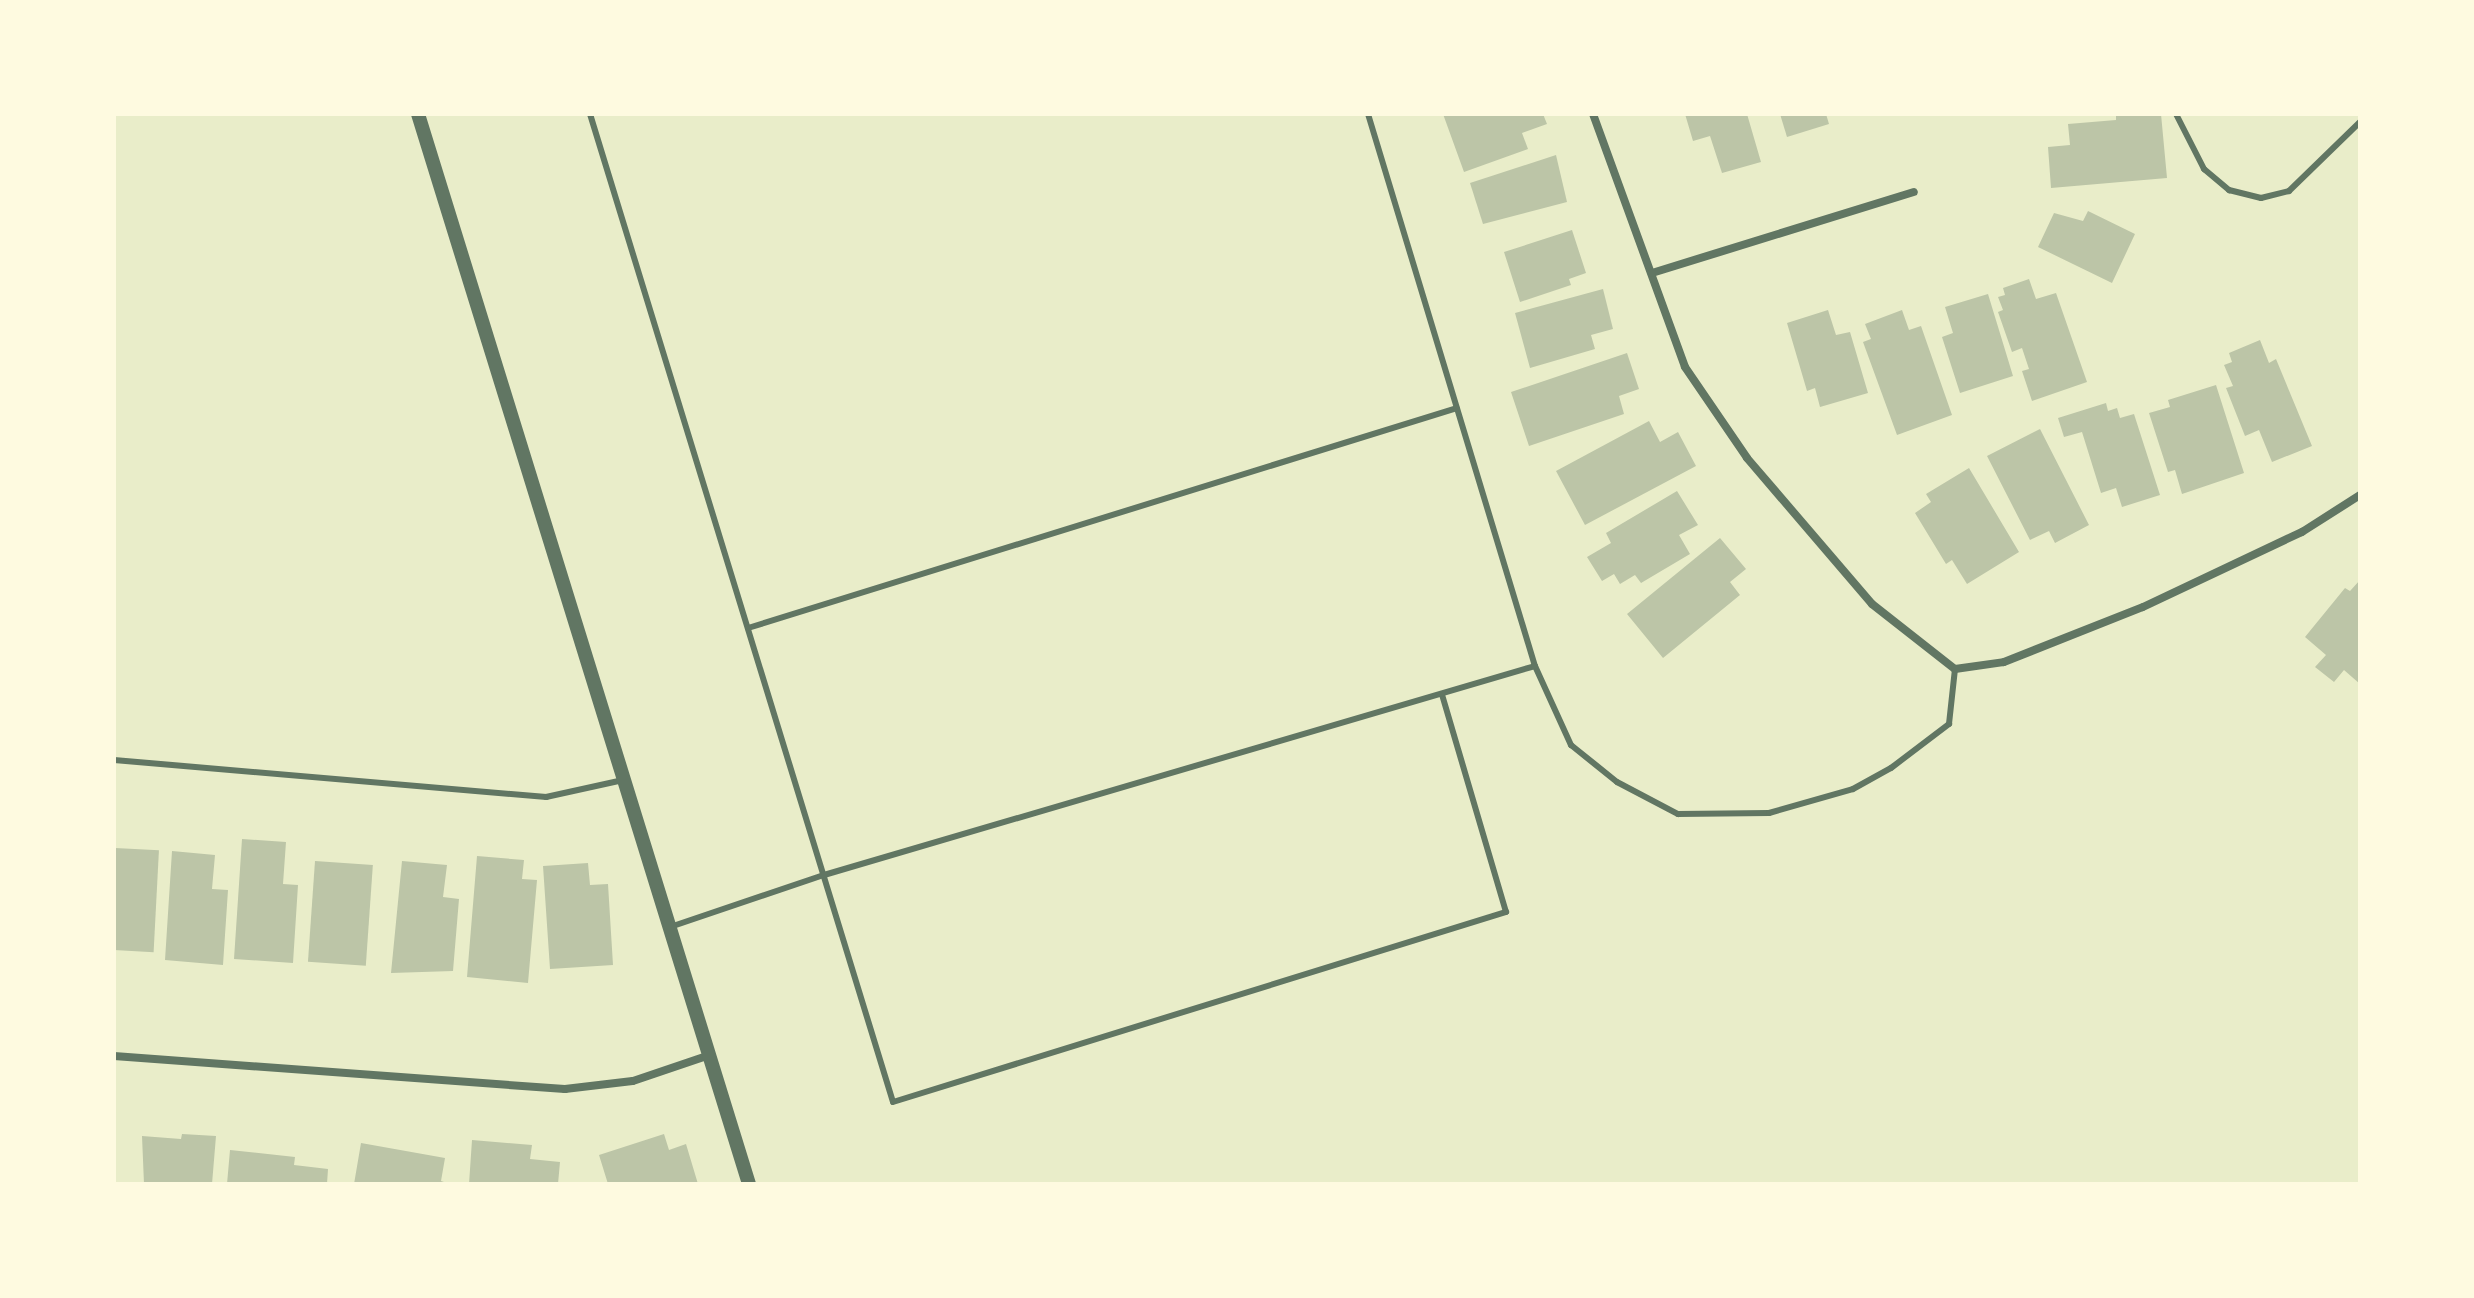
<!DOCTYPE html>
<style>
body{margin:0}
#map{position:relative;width:2474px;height:1298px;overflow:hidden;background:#e9edc9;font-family:"Exo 2",sans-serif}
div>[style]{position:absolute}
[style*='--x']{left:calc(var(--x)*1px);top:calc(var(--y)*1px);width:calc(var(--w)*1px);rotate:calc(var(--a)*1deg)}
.building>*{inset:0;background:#bcc5a7;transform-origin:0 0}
.service>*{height:6px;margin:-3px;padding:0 3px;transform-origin:3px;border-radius:3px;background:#617663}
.minor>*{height:8px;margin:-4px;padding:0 4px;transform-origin:4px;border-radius:4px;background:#617663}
.tertiary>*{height:14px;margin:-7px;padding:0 7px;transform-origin:7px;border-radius:7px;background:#617663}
span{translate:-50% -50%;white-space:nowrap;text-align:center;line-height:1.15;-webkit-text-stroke:8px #fefae0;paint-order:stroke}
.frame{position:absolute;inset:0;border:116px solid #fefae0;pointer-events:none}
</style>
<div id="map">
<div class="building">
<i style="clip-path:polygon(1443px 114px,1543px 114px,1547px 124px,1522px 133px,1528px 149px,1464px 172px)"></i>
<i style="clip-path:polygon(1685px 114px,1747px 114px,1761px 162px,1722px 173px,1710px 136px,1693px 141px)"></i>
<i style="clip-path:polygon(1780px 114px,1826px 114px,1829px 124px,1787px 137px)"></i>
<i style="clip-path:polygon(2116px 114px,2161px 114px,2167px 178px,2051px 188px,2048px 147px,2070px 145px,2068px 124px,2116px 120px)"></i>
<i style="clip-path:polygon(1556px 155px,1567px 202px,1483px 224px,1470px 183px)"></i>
<i style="clip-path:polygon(2088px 211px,2135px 234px,2112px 283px,2038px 247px,2054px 213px,2083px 221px)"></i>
<i style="clip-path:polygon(1572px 230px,1586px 273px,1569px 279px,1571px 285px,1520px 302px,1504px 252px)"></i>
<i style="clip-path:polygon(2029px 279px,2036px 299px,2056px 293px,2087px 382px,2032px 401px,2022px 371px,2029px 369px,2022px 348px,2012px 352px,1998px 312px,2003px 310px,1998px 297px,2005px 295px,2003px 288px)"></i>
<i style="clip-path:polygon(1603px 289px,1613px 329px,1591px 335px,1595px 349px,1530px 368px,1515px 313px)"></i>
<i style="clip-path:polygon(1988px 294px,2013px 376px,1960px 393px,1942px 337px,1953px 333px,1945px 307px)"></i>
<i style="clip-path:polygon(1828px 310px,1836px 335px,1850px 332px,1868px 393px,1820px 407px,1815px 388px,1807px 391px,1787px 323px)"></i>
<i style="clip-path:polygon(1902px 310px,1909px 330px,1921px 326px,1952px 415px,1897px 435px,1863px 342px,1871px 339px,1865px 324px)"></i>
<i style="clip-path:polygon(2260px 340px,2269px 363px,2276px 359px,2312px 446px,2272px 462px,2259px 430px,2245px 436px,2226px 388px,2233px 386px,2224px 365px,2232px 362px,2229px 353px)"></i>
<i style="clip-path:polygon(1627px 353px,1639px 389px,1619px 396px,1624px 414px,1529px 446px,1511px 392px)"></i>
<i style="clip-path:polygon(2216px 385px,2244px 473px,2182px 494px,2175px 470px,2168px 472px,2149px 413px,2170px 407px,2168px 400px)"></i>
<i style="clip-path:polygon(2106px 403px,2108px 411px,2117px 408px,2120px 418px,2134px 414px,2160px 495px,2122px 507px,2116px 488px,2101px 493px,2082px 432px,2064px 437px,2058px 418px)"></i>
<i style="clip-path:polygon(1649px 421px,1660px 442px,1678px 432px,1696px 466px,1585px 525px,1556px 471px)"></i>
<i style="clip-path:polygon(2040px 429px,2089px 525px,2055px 543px,2049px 531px,2030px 540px,1987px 456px)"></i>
<i style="clip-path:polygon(1969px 468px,2019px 552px,1967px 584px,1952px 560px,1946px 564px,1915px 513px,1931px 502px,1926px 494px)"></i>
<i style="clip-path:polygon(1677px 491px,1698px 525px,1679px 535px,1690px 554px,1641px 583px,1635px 575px,1620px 584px,1614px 574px,1602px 581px,1587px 557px,1611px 543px,1606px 533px)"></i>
<i style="clip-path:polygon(1720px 538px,1746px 569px,1730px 582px,1740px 595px,1663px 658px,1627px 614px)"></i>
<i style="clip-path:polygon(2360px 580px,2360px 684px,2344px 670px,2334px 682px,2315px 667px,2326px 655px,2305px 637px,2345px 588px,2350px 591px)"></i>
<i style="clip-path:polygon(242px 839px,286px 842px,283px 884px,298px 885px,293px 963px,234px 959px)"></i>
<i style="left:115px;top:848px;width:44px;height:102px;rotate:3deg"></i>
<i style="clip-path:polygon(172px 851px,215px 855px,212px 889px,228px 890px,223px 965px,165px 960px)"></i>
<i style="clip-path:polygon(477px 856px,524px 860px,522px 879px,537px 880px,528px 983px,467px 977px)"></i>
<i style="left:315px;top:861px;width:58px;height:101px;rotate:4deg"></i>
<i style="clip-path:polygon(402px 861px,447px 865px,443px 897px,459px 899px,453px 971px,391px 973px)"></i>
<i style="clip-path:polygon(588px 863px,590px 885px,608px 884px,613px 965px,550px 969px,543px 866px)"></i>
<i style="clip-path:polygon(182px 1134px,216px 1136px,212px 1184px,144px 1184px,142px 1136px,181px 1139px)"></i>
<i style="clip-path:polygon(664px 1134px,669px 1150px,686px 1144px,698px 1184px,608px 1184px,599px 1155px)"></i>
<i style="clip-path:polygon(472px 1140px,532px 1145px,530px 1159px,560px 1162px,558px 1184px,469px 1184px)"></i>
<i style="clip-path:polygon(361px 1143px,445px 1158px,441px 1181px,450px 1184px,354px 1184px)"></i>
<i style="clip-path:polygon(230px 1150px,295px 1157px,294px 1165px,328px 1169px,327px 1184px,227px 1184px)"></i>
</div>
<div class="service">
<i style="--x:590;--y:114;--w:1033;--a:72.95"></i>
<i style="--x:893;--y:1102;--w:642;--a:-17.22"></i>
<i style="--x:1506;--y:912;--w:227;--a:-106.4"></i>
<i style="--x:1368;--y:114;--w:577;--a:73.17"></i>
<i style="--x:1535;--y:666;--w:87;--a:65.5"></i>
<i style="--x:1571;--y:745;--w:59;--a:38.8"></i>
<i style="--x:1617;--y:782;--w:69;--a:27.7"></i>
<i style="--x:1678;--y:814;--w:91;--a:-0.6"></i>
<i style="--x:1769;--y:813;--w:87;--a:-15.9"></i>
<i style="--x:1853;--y:789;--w:43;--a:-28.9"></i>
<i style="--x:1891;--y:768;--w:73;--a:-37.2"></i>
<i style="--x:1949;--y:724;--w:55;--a:-83.8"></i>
<i style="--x:2176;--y:114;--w:62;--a:63"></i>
<i style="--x:2204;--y:169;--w:33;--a:40"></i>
<i style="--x:2229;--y:190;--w:33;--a:14"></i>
<i style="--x:2261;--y:198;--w:29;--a:-14"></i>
<i style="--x:2289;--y:191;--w:99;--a:-44.2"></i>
<i style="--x:748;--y:628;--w:742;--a:-17.24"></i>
<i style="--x:114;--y:760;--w:434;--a:4.9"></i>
<i style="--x:546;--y:797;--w:79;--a:-12.4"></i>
<i style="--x:670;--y:927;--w:163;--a:-18.7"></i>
<i style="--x:824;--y:875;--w:741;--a:-16.38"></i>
</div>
<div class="minor">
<i style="--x:1593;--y:114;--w:269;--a:70"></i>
<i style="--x:1685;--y:367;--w:110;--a:55.7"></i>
<i style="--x:1747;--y:458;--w:192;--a:49.4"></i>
<i style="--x:1872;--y:604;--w:105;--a:38.1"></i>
<i style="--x:1955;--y:669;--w:49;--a:-8.1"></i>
<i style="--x:2004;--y:662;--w:149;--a:-21.6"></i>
<i style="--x:2143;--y:607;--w:176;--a:-25.3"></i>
<i style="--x:2302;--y:532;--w:69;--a:-32.5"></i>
<i style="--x:1652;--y:273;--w:274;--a:-17.2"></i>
<i style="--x:114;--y:1056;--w:452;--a:4.2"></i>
<i style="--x:565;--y:1089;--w:68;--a:-6.7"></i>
<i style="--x:633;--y:1081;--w:81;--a:-18.7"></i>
</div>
<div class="tertiary">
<i style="--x:418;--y:114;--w:1120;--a:72.81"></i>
</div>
<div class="frame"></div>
</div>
